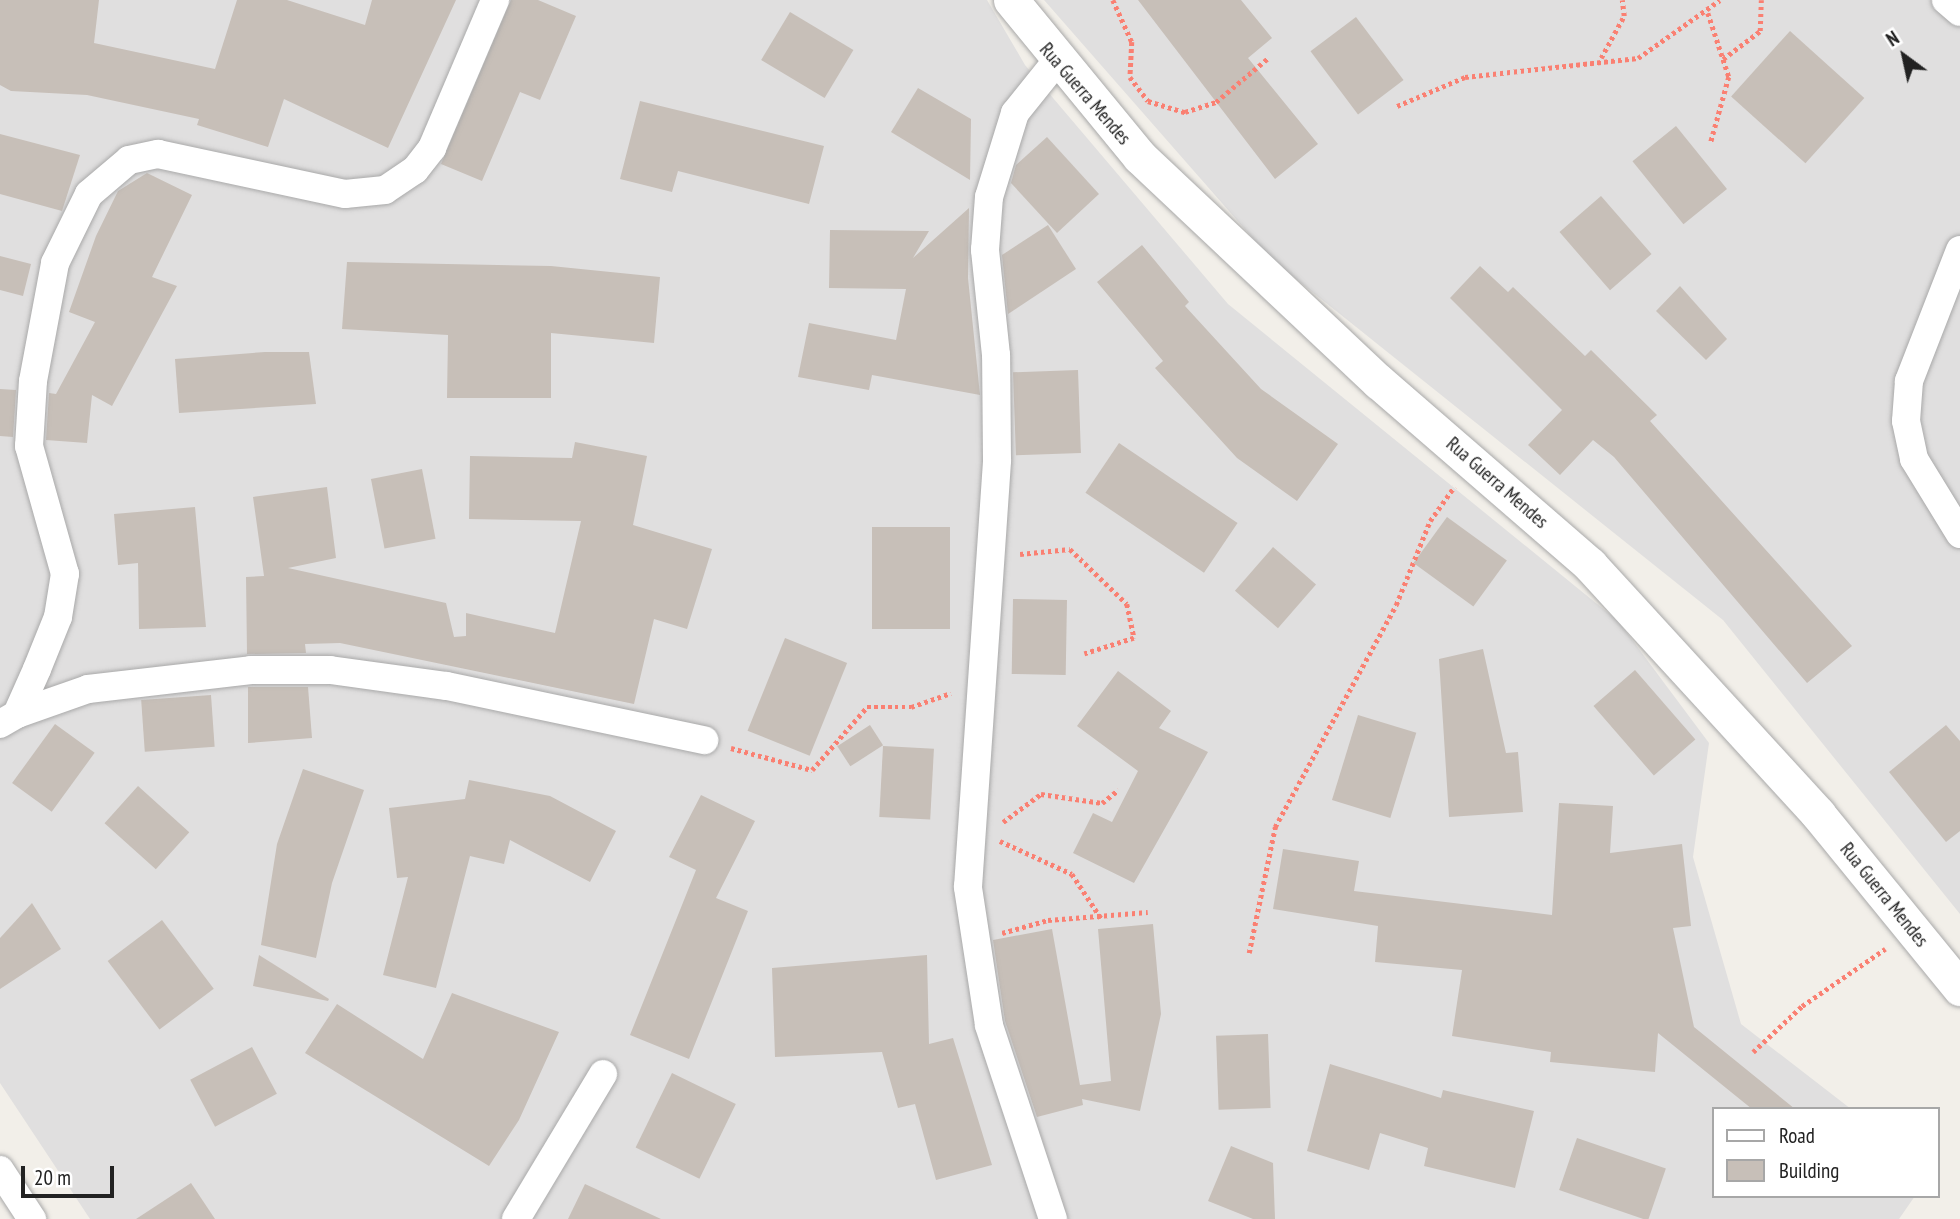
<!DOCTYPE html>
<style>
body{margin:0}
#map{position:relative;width:1960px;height:1219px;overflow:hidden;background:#f2efe9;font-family:"PT Sans Narrow",sans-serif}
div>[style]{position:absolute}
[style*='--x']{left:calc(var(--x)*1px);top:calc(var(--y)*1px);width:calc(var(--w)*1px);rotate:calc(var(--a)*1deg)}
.residential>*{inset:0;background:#e0dfdf}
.building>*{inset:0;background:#c7bfb8;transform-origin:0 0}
.path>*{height:4.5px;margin-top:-2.25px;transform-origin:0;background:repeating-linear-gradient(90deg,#fa8072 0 3.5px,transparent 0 7px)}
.roads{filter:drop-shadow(0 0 2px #a9a9a9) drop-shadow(0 0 2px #a9a9a9)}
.minor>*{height:28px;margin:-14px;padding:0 14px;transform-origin:14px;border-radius:14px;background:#fff}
.tertiary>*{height:35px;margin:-17.5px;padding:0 17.5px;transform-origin:17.5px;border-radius:17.5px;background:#fff}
span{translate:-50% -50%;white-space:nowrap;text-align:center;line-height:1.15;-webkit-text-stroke:7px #fff;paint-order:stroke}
.street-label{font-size:19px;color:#222}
.legend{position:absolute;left:1712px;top:1107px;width:228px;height:91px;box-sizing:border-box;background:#fff;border:2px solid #a7a7a7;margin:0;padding:9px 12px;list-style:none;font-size:21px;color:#222}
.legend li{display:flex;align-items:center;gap:14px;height:35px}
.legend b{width:35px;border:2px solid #a7a7a7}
.north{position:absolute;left:1869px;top:21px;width:70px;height:70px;-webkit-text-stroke:5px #fff;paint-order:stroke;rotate:327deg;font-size:19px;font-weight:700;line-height:28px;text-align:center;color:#222}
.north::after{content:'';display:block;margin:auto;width:24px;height:32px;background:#222;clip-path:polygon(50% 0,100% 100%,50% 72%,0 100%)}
.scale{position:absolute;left:21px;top:1166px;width:93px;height:32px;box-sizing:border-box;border:4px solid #222;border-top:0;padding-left:9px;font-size:21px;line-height:24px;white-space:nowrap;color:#222;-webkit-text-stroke:5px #fff;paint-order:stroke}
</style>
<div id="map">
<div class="residential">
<i style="clip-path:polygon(0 0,987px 0,1025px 65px,1228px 304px,1618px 621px,1709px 743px,1693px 857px,1741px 1024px,1851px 1109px,1713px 1109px,1713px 1196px,1915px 1196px,1899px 1219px,90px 1219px,0 1083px)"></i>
<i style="clip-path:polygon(1044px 0,1960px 0,1960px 914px,1723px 620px,1271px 259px)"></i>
</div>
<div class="building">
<i style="clip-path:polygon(0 0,99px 0,94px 43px,215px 69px,237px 0,287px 0,365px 25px,372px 0,456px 0,388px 148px,284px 99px,268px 147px,197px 125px,199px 119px,87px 95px,11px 91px,0 85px)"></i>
<i style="clip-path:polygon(511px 0,538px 0,576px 16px,540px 100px,520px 92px,482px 181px,441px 164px)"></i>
<i style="clip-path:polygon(1138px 0,1241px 0,1272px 38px,1248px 58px,1318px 144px,1275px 179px)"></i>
<i style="left:790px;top:12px;width:74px;height:56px;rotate:31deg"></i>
<i style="left:1356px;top:17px;width:79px;height:57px;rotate:53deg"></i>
<i style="left:1790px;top:31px;width:100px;height:88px;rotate:42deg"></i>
<i style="clip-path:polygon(918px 88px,971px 119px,970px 180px,891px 132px)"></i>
<i style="clip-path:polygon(640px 101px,824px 146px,809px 204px,678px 171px,672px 192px,620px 179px)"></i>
<i style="left:1676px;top:126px;width:81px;height:56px;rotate:51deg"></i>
<i style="clip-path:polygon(0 134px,80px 155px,62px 211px,0 194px)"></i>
<i style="clip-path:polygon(1047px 137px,1099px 194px,1057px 233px,1011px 183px,1016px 165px)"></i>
<i style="clip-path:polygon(147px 173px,192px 195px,152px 277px,177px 286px,112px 406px,92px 395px,87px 443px,46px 440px,49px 393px,56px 394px,95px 322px,69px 312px,96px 236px,118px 191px)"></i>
<i style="left:1601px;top:196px;width:77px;height:55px;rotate:49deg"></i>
<i style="clip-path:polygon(969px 208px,968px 278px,980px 395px,872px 375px,869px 390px,798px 377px,809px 323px,896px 340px,906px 289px,829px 288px,830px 230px,929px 231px,913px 258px)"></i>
<i style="clip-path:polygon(1048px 225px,1076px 269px,1008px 314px,1002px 255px)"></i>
<i style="clip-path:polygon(1142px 245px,1189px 302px,1185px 306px,1261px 389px,1338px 444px,1297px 501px,1237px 458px,1155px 368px,1163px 361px,1097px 282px)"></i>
<i style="clip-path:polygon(0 256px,31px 264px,23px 296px,0 290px)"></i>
<i style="clip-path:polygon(347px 262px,551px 266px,660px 277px,654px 343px,551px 333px,551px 398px,447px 398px,448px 335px,342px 329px)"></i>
<i style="clip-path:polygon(1480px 266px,1508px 292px,1513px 287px,1585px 356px,1591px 350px,1657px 415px,1650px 421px,1852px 646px,1807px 683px,1614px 457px,1593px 440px,1560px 475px,1528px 445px,1562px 410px,1450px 298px)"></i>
<i style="clip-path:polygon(1680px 286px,1727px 339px,1706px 360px,1656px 311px)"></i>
<i style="clip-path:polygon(265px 352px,309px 352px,316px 404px,179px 413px,175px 359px)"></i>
<i style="left:1078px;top:370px;width:83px;height:65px;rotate:88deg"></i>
<i style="clip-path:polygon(0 389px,16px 390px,13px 437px,0 436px)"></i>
<i style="clip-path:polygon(575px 442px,647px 456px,633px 525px,712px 549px,687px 629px,654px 619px,634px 704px,340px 643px,305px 644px,306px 653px,247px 654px,246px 577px,264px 576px,253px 497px,327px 487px,336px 558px,288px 568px,446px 603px,454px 637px,466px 636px,466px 613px,555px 633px,581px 521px,469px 519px,470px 456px,572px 458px)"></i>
<i style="left:1119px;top:443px;width:143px;height:60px;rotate:34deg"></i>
<i style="left:422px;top:469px;width:71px;height:52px;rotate:79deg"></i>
<i style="clip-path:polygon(195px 507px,206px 627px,139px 629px,138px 563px,118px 565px,114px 514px)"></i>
<i style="left:1447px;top:517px;width:74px;height:57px;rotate:36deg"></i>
<i style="left:950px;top:527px;width:102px;height:78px;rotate:90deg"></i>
<i style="left:1273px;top:547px;width:57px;height:58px;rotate:41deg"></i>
<i style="left:1013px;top:599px;width:54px;height:75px;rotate:1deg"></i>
<i style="left:785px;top:638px;width:67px;height:100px;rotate:22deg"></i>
<i style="clip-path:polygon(1483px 649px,1506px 753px,1518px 752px,1523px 812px,1449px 817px,1439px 659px)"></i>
<i style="left:1635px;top:670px;width:92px;height:55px;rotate:49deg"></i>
<i style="clip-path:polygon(1118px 671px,1171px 711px,1159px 728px,1208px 752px,1134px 883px,1073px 853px,1093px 813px,1112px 822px,1138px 771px,1077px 726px)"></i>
<i style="clip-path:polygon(248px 687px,308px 687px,312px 738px,248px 743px)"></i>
<i style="left:211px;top:695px;width:52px;height:70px;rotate:86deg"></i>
<i style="left:1358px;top:715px;width:61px;height:89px;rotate:17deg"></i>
<i style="left:55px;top:724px;width:49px;height:73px;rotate:36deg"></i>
<i style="left:870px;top:725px;width:24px;height:39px;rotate:57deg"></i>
<i style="clip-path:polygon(1946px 725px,1960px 741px,1960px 831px,1946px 842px,1889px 772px)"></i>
<i style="left:883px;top:746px;width:51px;height:71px;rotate:3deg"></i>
<i style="clip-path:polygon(303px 769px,364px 790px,332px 883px,316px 958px,261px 945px,277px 844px)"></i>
<i style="clip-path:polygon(469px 780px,550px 796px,616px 831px,590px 882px,510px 840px,504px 864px,470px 856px,436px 988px,383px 975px,408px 877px,397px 878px,389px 808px,465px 799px)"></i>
<i style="left:138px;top:786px;width:69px;height:50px;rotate:42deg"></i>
<i style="clip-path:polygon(701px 795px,755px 821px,716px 898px,748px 911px,689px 1059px,630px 1035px,696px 870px,669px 857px)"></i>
<i style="clip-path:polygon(1559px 803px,1613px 806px,1610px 853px,1682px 844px,1691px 926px,1673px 928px,1694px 1027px,1795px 1109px,1752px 1109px,1658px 1033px,1655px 1072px,1550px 1062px,1551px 1052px,1452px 1036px,1462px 970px,1375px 962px,1378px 926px,1273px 909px,1283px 849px,1359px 861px,1354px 891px,1552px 915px)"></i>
<i style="clip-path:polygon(32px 903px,61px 949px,0 989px,0 938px)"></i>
<i style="left:162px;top:920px;width:86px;height:68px;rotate:53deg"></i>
<i style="clip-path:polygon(1153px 924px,1161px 1014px,1140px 1111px,1082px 1099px,1083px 1105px,1037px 1117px,1005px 1021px,993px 940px,1052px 929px,1080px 1085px,1111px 1081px,1098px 929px)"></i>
<i style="clip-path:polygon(259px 955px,329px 999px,328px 1001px,253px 986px)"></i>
<i style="clip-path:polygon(927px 955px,929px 1044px,953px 1038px,992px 1165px,936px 1180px,915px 1104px,898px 1108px,882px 1052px,775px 1057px,772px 968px)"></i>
<i style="clip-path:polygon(452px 993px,559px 1032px,519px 1120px,489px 1166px,305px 1053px,337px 1004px,423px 1059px)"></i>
<i style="left:1268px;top:1034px;width:74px;height:52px;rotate:88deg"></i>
<i style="left:252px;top:1047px;width:53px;height:70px;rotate:62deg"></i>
<i style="clip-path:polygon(1330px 1064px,1441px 1098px,1443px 1090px,1534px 1111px,1515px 1188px,1424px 1166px,1428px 1148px,1380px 1133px,1369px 1170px,1307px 1151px)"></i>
<i style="left:672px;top:1073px;width:71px;height:83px;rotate:26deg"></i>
<i style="left:1577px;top:1138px;width:94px;height:55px;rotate:19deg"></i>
<i style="clip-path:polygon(1231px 1146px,1273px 1163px,1275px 1219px,1253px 1219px,1208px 1201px)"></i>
<i style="clip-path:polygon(191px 1183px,215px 1219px,136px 1219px)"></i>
<i style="clip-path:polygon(585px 1184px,661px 1219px,568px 1219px)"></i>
</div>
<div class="path">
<i style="--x:1113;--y:0;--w:46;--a:65.7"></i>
<i style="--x:1132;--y:42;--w:35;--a:93"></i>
<i style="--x:1130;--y:77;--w:30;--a:53"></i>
<i style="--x:1148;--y:101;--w:39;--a:17"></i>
<i style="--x:1185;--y:112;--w:33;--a:-18"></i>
<i style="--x:1216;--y:102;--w:68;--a:-40.2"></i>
<i style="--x:1708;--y:13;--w:67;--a:71.8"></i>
<i style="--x:1729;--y:77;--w:67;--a:105.5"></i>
<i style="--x:1601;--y:58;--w:48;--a:-61.3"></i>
<i style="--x:1624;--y:16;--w:16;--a:-97"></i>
<i style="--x:1723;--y:59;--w:46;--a:-37.1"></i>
<i style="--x:1760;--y:31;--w:31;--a:-88"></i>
<i style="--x:1397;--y:106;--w:74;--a:-23.1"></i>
<i style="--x:1465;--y:77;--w:174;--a:-6.3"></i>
<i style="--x:1638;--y:58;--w:100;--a:-35.3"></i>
<i style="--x:1020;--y:554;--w:50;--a:-5.7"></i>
<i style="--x:1070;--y:549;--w:79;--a:44"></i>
<i style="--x:1127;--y:604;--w:35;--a:78"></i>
<i style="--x:1134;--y:638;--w:52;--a:162.3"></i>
<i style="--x:731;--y:748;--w:84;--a:15.2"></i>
<i style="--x:812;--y:770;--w:84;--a:-48.9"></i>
<i style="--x:867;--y:707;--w:44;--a:0"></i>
<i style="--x:911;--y:707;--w:42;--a:-19.3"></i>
<i style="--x:1003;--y:822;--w:47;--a:-36.4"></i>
<i style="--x:1041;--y:794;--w:62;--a:8.4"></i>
<i style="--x:1102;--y:803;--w:21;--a:-39"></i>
<i style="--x:1000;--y:841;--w:79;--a:24.6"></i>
<i style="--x:1072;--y:874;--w:53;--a:56.6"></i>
<i style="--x:1002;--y:933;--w:48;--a:-15.8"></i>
<i style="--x:1048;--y:920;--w:100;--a:-4.6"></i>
<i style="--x:1249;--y:953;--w:129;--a:-78.3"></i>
<i style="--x:1275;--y:827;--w:253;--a:-61.4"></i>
<i style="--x:1396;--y:605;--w:91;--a:-68"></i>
<i style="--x:1430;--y:521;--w:42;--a:-54.8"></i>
<i style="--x:1753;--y:1052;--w:67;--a:-43.2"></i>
<i style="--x:1802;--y:1006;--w:101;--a:-34.5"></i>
</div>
<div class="roads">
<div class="minor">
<i style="--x:1946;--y:0;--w:18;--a:41"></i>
<i style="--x:1960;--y:250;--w:141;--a:111.3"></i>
<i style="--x:1909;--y:381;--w:40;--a:94.3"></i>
<i style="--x:1906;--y:421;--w:39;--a:78"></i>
<i style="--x:1914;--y:459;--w:88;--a:58.5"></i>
<i style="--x:17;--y:714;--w:75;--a:-19.4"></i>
<i style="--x:88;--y:689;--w:164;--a:-6.6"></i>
<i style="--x:251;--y:670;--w:79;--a:0"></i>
<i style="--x:330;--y:670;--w:118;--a:7.8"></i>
<i style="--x:447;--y:686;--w:263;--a:11.9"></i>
<i style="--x:0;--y:724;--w:20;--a:-30"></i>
<i style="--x:17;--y:714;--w:49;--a:-66"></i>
<i style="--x:37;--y:669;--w:56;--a:-68"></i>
<i style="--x:58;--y:617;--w:44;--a:-80.8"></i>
<i style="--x:65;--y:574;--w:133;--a:-105.7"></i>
<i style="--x:29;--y:446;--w:65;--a:-86.5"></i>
<i style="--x:33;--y:381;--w:120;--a:-79.4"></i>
<i style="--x:55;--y:263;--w:77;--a:-63.8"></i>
<i style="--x:89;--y:194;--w:52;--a:-40.4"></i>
<i style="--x:129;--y:160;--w:30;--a:-12"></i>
<i style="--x:158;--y:154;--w:191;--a:12.1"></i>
<i style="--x:345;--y:194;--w:40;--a:-5.7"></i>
<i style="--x:385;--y:190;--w:36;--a:-34"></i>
<i style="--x:415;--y:170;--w:28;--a:-52"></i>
<i style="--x:432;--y:148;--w:161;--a:-66.9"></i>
<i style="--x:0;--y:1170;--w:59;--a:56.9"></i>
<i style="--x:516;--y:1219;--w:169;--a:-59"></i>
<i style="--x:1053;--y:1219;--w:204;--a:-108.3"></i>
<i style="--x:989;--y:1025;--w:140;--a:-98.7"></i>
<i style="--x:968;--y:887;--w:428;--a:-86.1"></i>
<i style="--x:997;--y:460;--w:105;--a:-90.5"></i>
<i style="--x:996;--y:355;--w:106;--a:-96"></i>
<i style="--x:985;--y:250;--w:53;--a:-85.7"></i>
<i style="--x:989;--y:197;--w:88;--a:-72.8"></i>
<i style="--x:1015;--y:113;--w:65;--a:-51.2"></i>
</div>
<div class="tertiary">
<i style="--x:1011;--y:0;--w:203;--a:50.6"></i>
<i style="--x:1140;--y:157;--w:328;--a:43.3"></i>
<i style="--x:1379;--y:382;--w:279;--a:40.9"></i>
<i style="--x:1590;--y:565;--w:338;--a:47.5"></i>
<i style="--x:1818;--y:814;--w:225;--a:50.8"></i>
</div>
</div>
<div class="street-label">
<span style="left:1085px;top:94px;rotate:49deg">Rua Guerra Mendes</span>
<span style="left:1497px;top:483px;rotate:41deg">Rua Guerra Mendes</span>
<span style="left:1884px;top:895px;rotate:51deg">Rua Guerra Mendes</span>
</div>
<ul class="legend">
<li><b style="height:9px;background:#fff"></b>Road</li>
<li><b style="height:19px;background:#c7bfb8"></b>Building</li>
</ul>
<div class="north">N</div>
<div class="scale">20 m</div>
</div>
